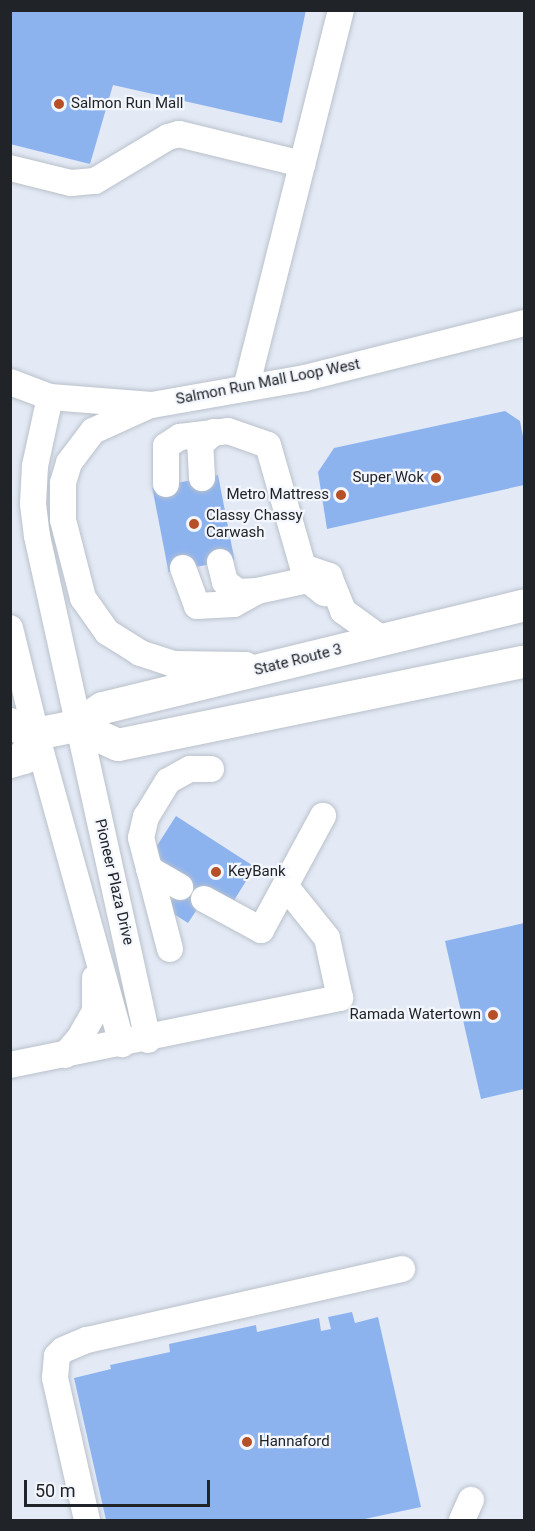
<!DOCTYPE html>
<style>
body{margin:0}
#map{position:relative;width:535px;height:1531px;overflow:hidden;background:#e3eaf5;font-family:Roboto,sans-serif}
div>[style]{position:absolute}
[style*='--x']{left:calc(var(--x)*1px);top:calc(var(--y)*1px);width:calc(var(--w)*1px);rotate:calc(var(--a)*1deg)}
.building>*{inset:0;background:#8db3ef;transform-origin:0 0}
.roads{filter:drop-shadow(0 0 2px #bac1cb) drop-shadow(0 0 2px #bac1cb)}
.minor>*{height:26px;margin:-13px;padding:0 13px;transform-origin:13px;border-radius:13px;background:#fff}
.major>*{height:32px;margin:-16px;padding:0 16px;transform-origin:16px;border-radius:16px;background:#fff}
.dots>*{width:16px;height:16px;translate:-50% -50%;box-sizing:border-box;border:3px solid #f3f7fd;border-radius:50%}
span{translate:-50% -50%;white-space:nowrap;text-align:center;line-height:1.15;-webkit-text-stroke:4.5px #f3f7fd;paint-order:stroke}
.poi-label{font-size:15px;color:#202327}
.left{translate:0 -50%;text-align:left}
.right{translate:-100% -50%;text-align:right}
.street-label{font-size:15px;color:#202327}
.frame{position:absolute;inset:0;border:12px solid #202327;pointer-events:none}
.scale{position:absolute;left:24px;top:1480px;width:186px;height:27px;box-sizing:border-box;border:3px solid #202327;border-top:0;padding-left:8px;font-size:18px;line-height:21px;white-space:nowrap;color:#202327;-webkit-text-stroke:4px #f3f7fd;paint-order:stroke}
</style>
<div id="map">
<div class="building">
<i style="clip-path:polygon(10px 10px,306px 10px,282px 123px,113px 85px,90px 164px,10px 144px)"></i>
<i style="clip-path:polygon(505px 411px,520px 421px,524px 442px,524px 485px,327px 529px,318px 472px,334px 448px)"></i>
<i style="left:218px;top:475px;width:86px;height:67px;rotate:79deg"></i>
<i style="clip-path:polygon(176px 816px,255px 867px,231px 905px,209px 891px,188px 923px,166px 909px,187px 877px,151px 855px)"></i>
<i style="clip-path:polygon(524px 923px,524px 1089px,481px 1099px,445px 941px)"></i>
<i style="clip-path:polygon(352px 1312px,355px 1323px,378px 1317px,421px 1507px,360px 1520px,106px 1520px,74px 1378px,111px 1369px,110px 1365px,170px 1352px,169px 1344px,256px 1325px,257px 1332px,319px 1318px,321px 1331px,331px 1329px,328px 1317px)"></i>
</div>
<div class="roads">
<div class="minor">
<i style="--x:10;--y:168;--w:63;--a:13.8"></i>
<i style="--x:71;--y:183;--w:24;--a:-5"></i>
<i style="--x:95;--y:181;--w:85;--a:-31.1"></i>
<i style="--x:168;--y:137;--w:11;--a:-15"></i>
<i style="--x:179;--y:134;--w:127;--a:13.7"></i>
<i style="--x:10;--y:382;--w:43;--a:20.6"></i>
<i style="--x:50;--y:397;--w:102;--a:4.5"></i>
<i style="--x:152;--y:405;--w:155;--a:-10"></i>
<i style="--x:305;--y:378;--w:226;--a:-14.1"></i>
<i style="--x:246;--y:388;--w:390;--a:-75.9"></i>
<i style="--x:50;--y:397;--w:71;--a:102.3"></i>
<i style="--x:35;--y:466;--w:38;--a:93"></i>
<i style="--x:33;--y:504;--w:32;--a:83"></i>
<i style="--x:37;--y:536;--w:516;--a:77.58"></i>
<i style="--x:146;--y:407;--w:58;--a:155.6"></i>
<i style="--x:93;--y:431;--w:40;--a:127"></i>
<i style="--x:69;--y:463;--w:21;--a:107"></i>
<i style="--x:63;--y:483;--w:37;--a:90"></i>
<i style="--x:63;--y:520;--w:81;--a:75.6"></i>
<i style="--x:83;--y:598;--w:42;--a:54.8"></i>
<i style="--x:107;--y:632;--w:39;--a:32"></i>
<i style="--x:140;--y:653;--w:35;--a:18"></i>
<i style="--x:173;--y:664;--w:73;--a:0.8"></i>
<i style="--x:202;--y:478;--w:33;--a:-93"></i>
<i style="--x:200;--y:445;--w:19;--a:-43"></i>
<i style="--x:166;--y:484;--w:38;--a:-90"></i>
<i style="--x:166;--y:446;--w:17;--a:-33"></i>
<i style="--x:180;--y:437;--w:48;--a:-7.1"></i>
<i style="--x:228;--y:431;--w:42;--a:19.3"></i>
<i style="--x:268;--y:445;--w:127;--a:74"></i>
<i style="--x:303;--y:567;--w:28;--a:19"></i>
<i style="--x:329;--y:576;--w:38;--a:68"></i>
<i style="--x:343;--y:611;--w:49;--a:35.9"></i>
<i style="--x:220;--y:562;--w:21;--a:76"></i>
<i style="--x:225;--y:582;--w:16;--a:38"></i>
<i style="--x:238;--y:592;--w:19;--a:-3"></i>
<i style="--x:183;--y:568;--w:40;--a:69.8"></i>
<i style="--x:197;--y:606;--w:37;--a:-3"></i>
<i style="--x:234;--y:604;--w:26;--a:-29"></i>
<i style="--x:257;--y:591;--w:52;--a:-12.2"></i>
<i style="--x:308;--y:580;--w:21;--a:39"></i>
<i style="--x:10;--y:628;--w:109;--a:76.2"></i>
<i style="--x:36;--y:734;--w:322;--a:74.5"></i>
<i style="--x:149;--y:869;--w:36;--a:30"></i>
<i style="--x:204;--y:899;--w:65;--a:28.5"></i>
<i style="--x:261;--y:930;--w:130;--a:-61.5"></i>
<i style="--x:170;--y:949;--w:115;--a:-104.6"></i>
<i style="--x:141;--y:838;--w:22;--a:-77"></i>
<i style="--x:146;--y:817;--w:42;--a:-58.6"></i>
<i style="--x:168;--y:781;--w:25;--a:-29"></i>
<i style="--x:190;--y:769;--w:21;--a:0"></i>
<i style="--x:65;--y:1055;--w:21;--a:-49"></i>
<i style="--x:79;--y:1039;--w:32;--a:-60"></i>
<i style="--x:95;--y:1011;--w:33;--a:-90"></i>
<i style="--x:10;--y:1065;--w:337;--a:-11.5"></i>
<i style="--x:340;--y:998;--w:61;--a:-102.2"></i>
<i style="--x:327;--y:938;--w:64;--a:-128.7"></i>
<i style="--x:87;--y:1520;--w:146;--a:-102.7"></i>
<i style="--x:55;--y:1378;--w:22;--a:-85"></i>
<i style="--x:57;--y:1356;--w:8;--a:-45"></i>
<i style="--x:63;--y:1350;--w:26;--a:-23"></i>
<i style="--x:87;--y:1340;--w:323;--a:-12.7"></i>
<i style="--x:462;--y:1520;--w:22;--a:-66"></i>
</div>
<div class="major">
<i style="--x:10;--y:724;--w:28;--a:21"></i>
<i style="--x:76;--y:726;--w:46;--a:24.3"></i>
<i style="--x:118;--y:745;--w:414;--a:-11.6"></i>
<i style="--x:36;--y:734;--w:41;--a:-11.3"></i>
<i style="--x:76;--y:726;--w:32;--a:-34"></i>
<i style="--x:103;--y:708;--w:433;--a:-13.7"></i>
<i style="--x:10;--y:762;--w:15;--a:-16"></i>
<i style="--x:24;--y:758;--w:27;--a:-63"></i>
</div>
</div>
<div class="dots">
<i style="left:59px;top:104px;background:#b75026"></i>
<i style="left:436px;top:478px;background:#b75026"></i>
<i style="left:341px;top:495px;background:#b75026"></i>
<i style="left:194px;top:524px;background:#b75026"></i>
<i style="left:216px;top:872px;background:#b75026"></i>
<i style="left:493px;top:1015px;background:#b75026"></i>
<i style="left:247px;top:1442px;background:#b75026"></i>
</div>
<div class="poi-label">
<span class="left" style="left:71px;top:104px">Salmon Run Mall</span>
<span class="right" style="left:424px;top:478px">Super Wok</span>
<span class="right" style="left:329px;top:495px">Metro Mattress</span>
<span class="left" style="left:206px;top:524px">Classy Chassy<br>Carwash</span>
<span class="left" style="left:228px;top:872px">KeyBank</span>
<span class="right" style="left:481px;top:1015px">Ramada Watertown</span>
<span class="left" style="left:259px;top:1442px">Hannaford</span>
</div>
<div class="street-label">
<span style="left:268px;top:382px;rotate:-11deg">Salmon Run Mall Loop West</span>
<span style="left:298px;top:660px;rotate:-14deg">State Route 3</span>
<span style="left:114px;top:882px;rotate:77deg">Pioneer Plaza Drive</span>
</div>
<div class="frame"></div>
<div class="scale">50 m</div>
</div>
